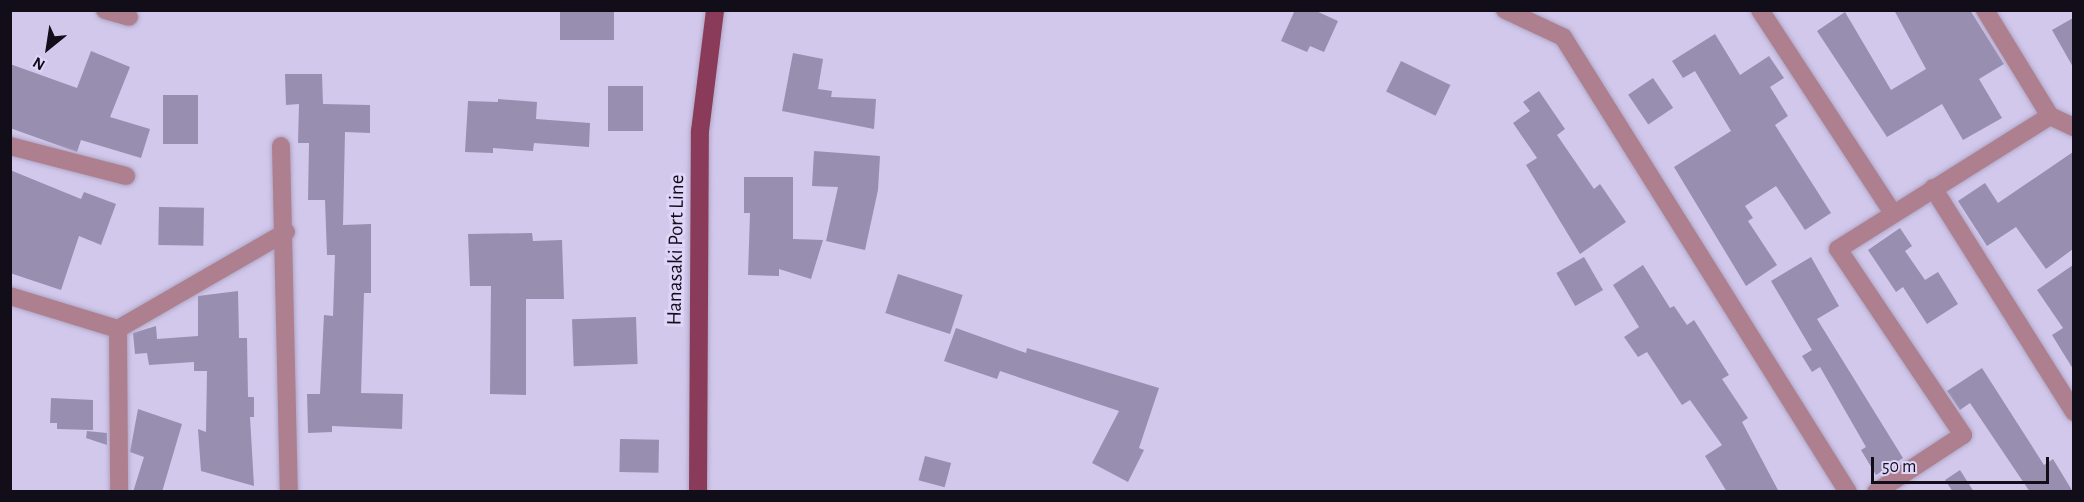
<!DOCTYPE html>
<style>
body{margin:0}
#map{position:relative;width:2084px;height:502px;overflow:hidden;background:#d2c8ec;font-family:"Alegreya Sans",sans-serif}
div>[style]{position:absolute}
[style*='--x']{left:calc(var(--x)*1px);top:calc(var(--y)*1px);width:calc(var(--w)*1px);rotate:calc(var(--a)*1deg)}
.building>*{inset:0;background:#988eb0;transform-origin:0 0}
.roads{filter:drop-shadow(0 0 2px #afa7c6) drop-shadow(0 0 2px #afa7c6)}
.minor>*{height:18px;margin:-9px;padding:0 9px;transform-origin:9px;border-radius:9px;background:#ae808f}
.major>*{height:18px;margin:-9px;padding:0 9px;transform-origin:9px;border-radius:9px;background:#8b3b5a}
span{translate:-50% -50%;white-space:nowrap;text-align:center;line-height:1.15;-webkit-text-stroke:6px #dfd5f9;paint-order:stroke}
.street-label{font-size:21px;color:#110e1a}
.frame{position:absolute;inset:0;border:12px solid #110e1a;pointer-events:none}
.north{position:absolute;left:18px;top:18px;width:60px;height:60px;-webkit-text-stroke:4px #dfd5f9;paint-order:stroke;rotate:210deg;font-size:16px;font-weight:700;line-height:24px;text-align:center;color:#110e1a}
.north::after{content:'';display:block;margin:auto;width:21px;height:27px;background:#110e1a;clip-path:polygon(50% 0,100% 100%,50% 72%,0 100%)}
.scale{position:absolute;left:1871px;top:457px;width:178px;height:27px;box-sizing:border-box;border:3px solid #110e1a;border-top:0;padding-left:8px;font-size:18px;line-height:21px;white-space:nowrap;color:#110e1a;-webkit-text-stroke:4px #dfd5f9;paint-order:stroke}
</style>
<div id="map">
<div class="building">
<i style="left:560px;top:10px;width:54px;height:30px"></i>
<i style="clip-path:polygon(1295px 10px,1314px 10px,1338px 21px,1324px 52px,1310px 46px,1307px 52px,1281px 41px)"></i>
<i style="clip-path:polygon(1894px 10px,1970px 10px,2004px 64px,1979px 79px,2002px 118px,1963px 140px,1942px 104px,1887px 137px,1817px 31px,1845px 12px,1891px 90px,1926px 69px)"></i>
<i style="clip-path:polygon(2073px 18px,2073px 67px,2052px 30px)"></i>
<i style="clip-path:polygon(1715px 34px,1740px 75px,1769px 56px,1784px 78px,1770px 87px,1788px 116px,1775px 125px,1831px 213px,1805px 230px,1776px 186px,1745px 206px,1753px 218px,1748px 221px,1777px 265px,1746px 286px,1674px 167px,1731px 131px,1695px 71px,1683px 78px,1672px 61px)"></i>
<i style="clip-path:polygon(91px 51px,130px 67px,110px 117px,150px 129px,141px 158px,81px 140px,77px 152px,10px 128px,10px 64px,77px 88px)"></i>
<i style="clip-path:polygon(793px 53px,823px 59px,818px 89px,832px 91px,831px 97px,876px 99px,874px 129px,782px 111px)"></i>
<i style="left:1401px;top:61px;width:55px;height:34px;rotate:26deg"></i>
<i style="clip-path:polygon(285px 74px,322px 74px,323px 104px,370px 105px,370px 133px,345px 132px,343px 225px,371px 224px,371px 293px,364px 293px,361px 393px,403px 394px,402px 429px,332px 426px,332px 432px,308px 433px,307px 394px,320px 394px,324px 315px,333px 316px,335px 255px,327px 255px,325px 200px,308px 200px,309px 143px,298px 143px,299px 104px,286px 105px)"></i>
<i style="left:1653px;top:78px;width:36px;height:30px;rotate:56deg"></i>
<i style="left:608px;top:86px;width:35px;height:45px"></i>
<i style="clip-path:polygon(1539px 91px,1565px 129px,1557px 135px,1594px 189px,1600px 184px,1626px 222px,1580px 254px,1526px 165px,1537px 158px,1513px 123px,1530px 111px,1523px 102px)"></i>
<i style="left:163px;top:95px;width:35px;height:49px"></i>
<i style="clip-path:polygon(498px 99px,537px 102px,536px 119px,590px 123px,589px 147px,534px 143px,533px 151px,493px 148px,493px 153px,465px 152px,468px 101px,498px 102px)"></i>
<i style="clip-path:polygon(814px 151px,880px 156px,878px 190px,865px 250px,826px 241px,838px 187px,812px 186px)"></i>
<i style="clip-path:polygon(2073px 152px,2073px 249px,2046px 269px,2016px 227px,1987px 246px,1958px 201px,1985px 183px,1998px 203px)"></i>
<i style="clip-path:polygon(10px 170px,81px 199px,84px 192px,116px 204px,101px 245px,79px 236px,61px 290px,10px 273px)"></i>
<i style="clip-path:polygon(744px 177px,793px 177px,793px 239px,823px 240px,811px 279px,779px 269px,779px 276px,748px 275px,750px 213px,744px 213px)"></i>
<i style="left:159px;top:207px;width:45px;height:38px;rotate:1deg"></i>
<i style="clip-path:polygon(1900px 228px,1912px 246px,1905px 251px,1925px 280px,1938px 272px,1958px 304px,1927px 324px,1903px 287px,1896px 292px,1868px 250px)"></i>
<i style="clip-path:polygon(532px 233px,533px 241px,562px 240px,564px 299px,526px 299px,526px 395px,490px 394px,491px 286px,470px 286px,468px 234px)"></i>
<i style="left:1584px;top:257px;width:38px;height:32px;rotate:60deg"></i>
<i style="clip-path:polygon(1811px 257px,1839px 306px,1817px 319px,1903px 458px,1876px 475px,1861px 450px,1866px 447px,1820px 367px,1812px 372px,1802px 356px,1812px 350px,1771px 281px)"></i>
<i style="clip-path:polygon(1643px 265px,1670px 308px,1674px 306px,1687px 325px,1694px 320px,1729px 375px,1722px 379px,1748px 418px,1742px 422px,1779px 492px,1727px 492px,1705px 456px,1722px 445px,1690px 400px,1682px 405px,1647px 352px,1638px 357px,1624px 337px,1639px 327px,1613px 285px)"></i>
<i style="clip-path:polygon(2073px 265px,2073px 369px,2052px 335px,2063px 328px,2037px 290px)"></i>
<i style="left:898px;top:274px;width:68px;height:41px;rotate:18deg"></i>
<i style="clip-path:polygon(238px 291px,239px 338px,247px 338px,248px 397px,254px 397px,254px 417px,250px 417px,254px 486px,201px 471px,198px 429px,206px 432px,207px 371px,194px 371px,194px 362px,149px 365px,147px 353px,135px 354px,133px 333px,156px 326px,157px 339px,198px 336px,198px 296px)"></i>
<i style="left:636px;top:317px;width:47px;height:64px;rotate:88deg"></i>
<i style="clip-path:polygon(956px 328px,1026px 353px,1027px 348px,1159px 388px,1139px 448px,1144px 450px,1128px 482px,1092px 463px,1119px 411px,1000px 371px,997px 379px,944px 361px)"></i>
<i style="clip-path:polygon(1982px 368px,2044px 465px,2053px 459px,2073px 492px,2030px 492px,1970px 403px,1960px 410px,1947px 391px)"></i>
<i style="clip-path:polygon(51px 398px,93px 400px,93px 430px,57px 429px,57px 423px,50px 423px)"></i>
<i style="clip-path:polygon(138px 409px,182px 424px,162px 492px,133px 492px,144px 457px,130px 452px)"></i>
<i style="clip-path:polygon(87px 431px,107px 433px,107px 445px,86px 438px)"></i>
<i style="left:620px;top:439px;width:39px;height:33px;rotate:1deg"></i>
<i style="left:925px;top:456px;width:27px;height:25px;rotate:15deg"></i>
<i style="clip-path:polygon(1960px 470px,1974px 492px,1953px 492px,1945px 480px)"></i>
</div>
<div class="roads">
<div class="minor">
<i style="--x:105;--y:10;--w:25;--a:16"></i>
<i style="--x:1505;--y:10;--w:64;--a:25"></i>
<i style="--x:1563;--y:37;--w:537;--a:57.94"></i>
<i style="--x:1760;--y:10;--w:243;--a:56.8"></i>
<i style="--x:1985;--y:10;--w:124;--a:58.5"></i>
<i style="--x:2050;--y:116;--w:26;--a:25"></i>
<i style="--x:10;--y:146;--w:120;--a:14.5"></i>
<i style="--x:281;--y:146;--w:346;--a:88.7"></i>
<i style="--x:1933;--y:188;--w:265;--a:57.8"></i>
<i style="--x:10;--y:296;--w:113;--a:17"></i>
<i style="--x:118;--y:329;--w:194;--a:-30"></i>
<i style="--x:118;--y:329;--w:163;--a:89.6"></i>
<i style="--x:1876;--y:492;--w:104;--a:-33.2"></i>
<i style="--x:1963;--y:435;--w:224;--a:-123.9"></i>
<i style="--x:1838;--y:249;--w:250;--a:-32.1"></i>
</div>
<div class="major">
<i style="--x:698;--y:492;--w:361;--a:-89.7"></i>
<i style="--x:700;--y:131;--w:122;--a:-82.9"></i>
</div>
</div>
<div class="street-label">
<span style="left:676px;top:250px;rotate:-89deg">Hanasaki Port Line</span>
</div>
<div class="frame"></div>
<div class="north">N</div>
<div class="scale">50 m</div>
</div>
